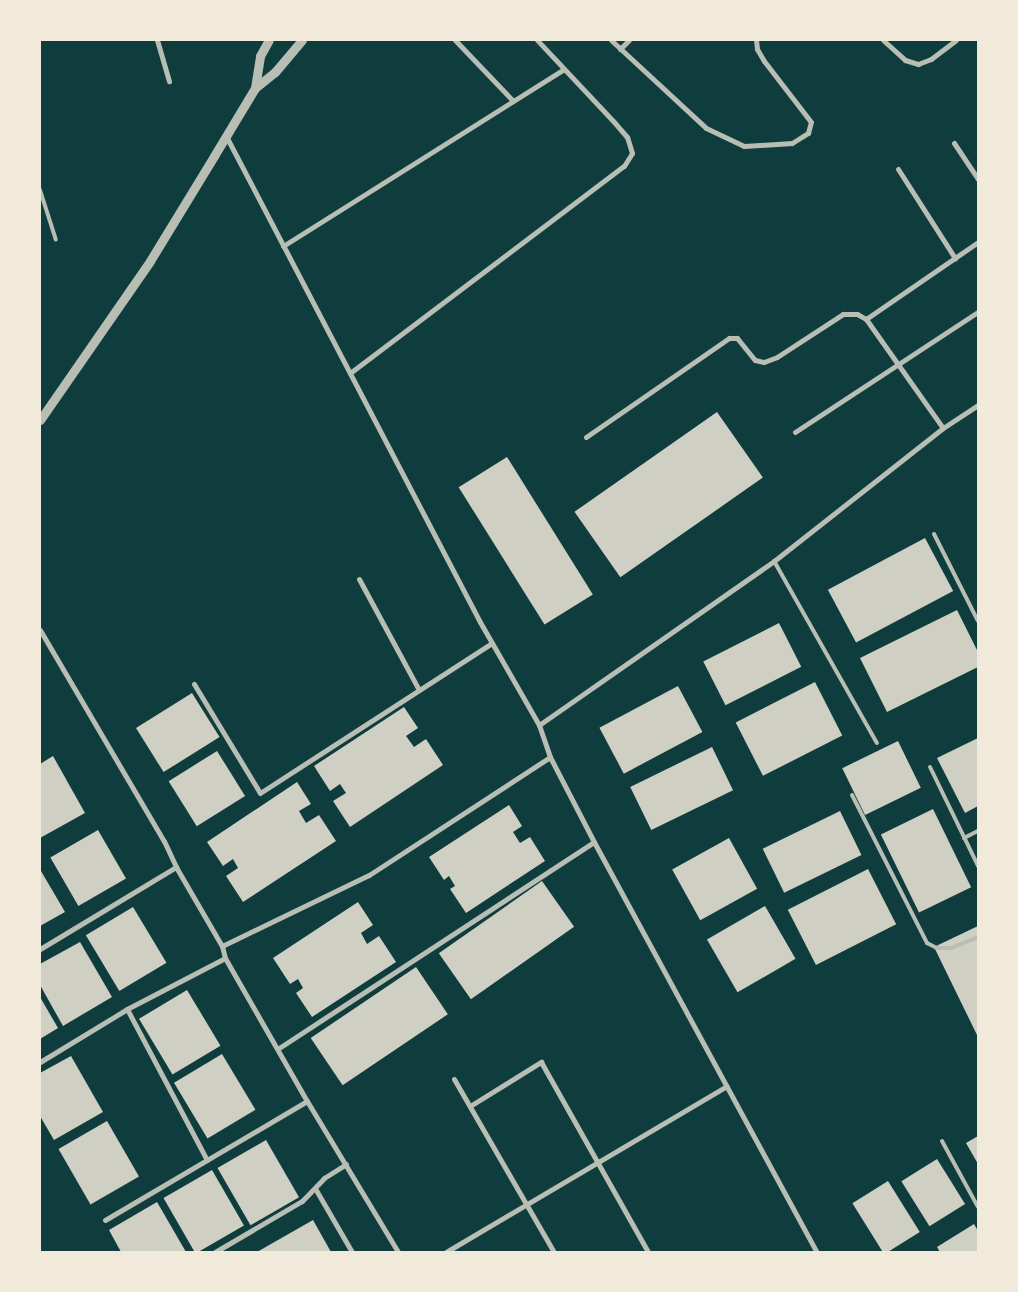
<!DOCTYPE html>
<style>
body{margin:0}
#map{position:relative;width:1018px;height:1292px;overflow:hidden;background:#0f3d3e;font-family:"Space Grotesk",sans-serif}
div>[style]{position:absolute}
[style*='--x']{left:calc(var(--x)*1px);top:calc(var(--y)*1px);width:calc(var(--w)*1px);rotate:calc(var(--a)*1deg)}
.building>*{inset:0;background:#cfcfc3;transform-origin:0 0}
.service>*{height:4px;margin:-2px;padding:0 2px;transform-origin:2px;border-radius:2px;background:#b8beb3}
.minor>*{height:5px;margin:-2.5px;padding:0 2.5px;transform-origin:2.5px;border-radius:2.5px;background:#b8beb3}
.tertiary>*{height:9px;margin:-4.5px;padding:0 4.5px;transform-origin:4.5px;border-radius:4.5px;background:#b8beb3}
span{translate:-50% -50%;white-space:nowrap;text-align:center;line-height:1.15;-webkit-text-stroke:4.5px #f1e9da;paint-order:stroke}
.frame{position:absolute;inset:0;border:41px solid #f1e9da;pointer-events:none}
</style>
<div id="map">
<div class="building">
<i style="left:717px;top:412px;width:80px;height:174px;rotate:55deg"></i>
<i style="left:507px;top:457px;width:162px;height:57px;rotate:58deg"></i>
<i style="left:925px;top:538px;width:60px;height:110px;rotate:62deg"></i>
<i style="clip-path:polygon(957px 610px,978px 652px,978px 667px,887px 712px,860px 658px)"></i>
<i style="left:779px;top:623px;width:49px;height:85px;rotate:63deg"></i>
<i style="left:815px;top:682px;width:60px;height:89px;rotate:63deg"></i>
<i style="left:678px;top:686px;width:52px;height:89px;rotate:62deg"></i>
<i style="left:192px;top:693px;width:52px;height:66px;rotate:58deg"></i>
<i style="clip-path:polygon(404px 707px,418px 728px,406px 736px,414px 747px,426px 739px,443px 765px,350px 827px,333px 801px,346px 793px,340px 784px,330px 791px,314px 766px)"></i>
<i style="clip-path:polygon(978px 738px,978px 806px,965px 813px,937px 758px)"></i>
<i style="left:898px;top:741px;width:52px;height:62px;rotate:64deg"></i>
<i style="left:712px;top:747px;width:48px;height:91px;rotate:64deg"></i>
<i style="left:217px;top:751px;width:53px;height:57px;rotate:58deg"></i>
<i style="clip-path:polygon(53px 756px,85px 813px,40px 838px,40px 764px)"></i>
<i style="clip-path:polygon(297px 782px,311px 804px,299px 811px,306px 823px,319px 815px,336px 841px,243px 902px,226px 876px,238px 868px,233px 859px,223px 866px,207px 842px)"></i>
<i style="clip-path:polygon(509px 805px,522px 826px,513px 832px,520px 843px,530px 837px,545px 861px,466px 913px,450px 889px,455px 886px,449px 876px,444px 880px,429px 857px)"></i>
<i style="left:933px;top:809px;width:87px;height:58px;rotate:64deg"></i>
<i style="left:840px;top:811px;width:49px;height:86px;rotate:64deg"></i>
<i style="left:98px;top:830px;width:56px;height:55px;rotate:60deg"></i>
<i style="left:729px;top:838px;width:58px;height:65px;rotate:61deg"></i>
<i style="left:868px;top:869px;width:62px;height:90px;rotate:63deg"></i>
<i style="clip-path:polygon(41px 871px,65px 912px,40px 926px,40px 872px)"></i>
<i style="left:542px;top:881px;width:56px;height:126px;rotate:55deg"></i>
<i style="clip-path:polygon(358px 902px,373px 925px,361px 933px,367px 944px,379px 936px,396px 962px,312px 1017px,296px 993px,303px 988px,298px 979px,290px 984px,273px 958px)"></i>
<i style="left:765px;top:906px;width:61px;height:67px;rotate:60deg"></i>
<i style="left:133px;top:907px;width:65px;height:55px;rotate:59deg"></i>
<i style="clip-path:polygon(978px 926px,978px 1037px,934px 947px)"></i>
<i style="clip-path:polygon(80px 942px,112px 997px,63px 1026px,40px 985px,40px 964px)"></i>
<i style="left:416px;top:967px;width:57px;height:127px;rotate:56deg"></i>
<i style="left:187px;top:990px;width:65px;height:56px;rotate:59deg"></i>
<i style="clip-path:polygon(40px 997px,58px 1028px,40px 1039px)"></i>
<i style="left:222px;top:1054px;width:65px;height:56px;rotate:59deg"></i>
<i style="clip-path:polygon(71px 1056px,103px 1112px,54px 1140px,40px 1116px,40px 1073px)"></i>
<i style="left:107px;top:1121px;width:64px;height:56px;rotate:60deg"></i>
<i style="clip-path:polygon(978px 1136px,978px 1164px,966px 1143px)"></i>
<i style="left:266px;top:1140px;width:66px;height:56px;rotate:60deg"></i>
<i style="left:937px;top:1159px;width:53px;height:42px;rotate:58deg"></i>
<i style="left:212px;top:1170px;width:64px;height:56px;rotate:60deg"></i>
<i style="left:888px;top:1181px;width:60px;height:42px;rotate:58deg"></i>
<i style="clip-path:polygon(157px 1202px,186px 1252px,121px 1252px,109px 1230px)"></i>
<i style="clip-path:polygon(313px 1220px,331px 1252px,257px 1252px)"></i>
<i style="clip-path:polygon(974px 1224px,978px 1231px,978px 1252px,940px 1252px,937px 1247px)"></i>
</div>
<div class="service">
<i style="--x:40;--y:190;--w:52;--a:72.3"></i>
<i style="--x:934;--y:534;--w:97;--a:63.2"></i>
<i style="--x:774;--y:561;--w:209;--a:60.5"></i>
<i style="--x:930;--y:767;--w:110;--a:64.1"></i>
<i style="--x:852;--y:795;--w:166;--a:63.1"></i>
<i style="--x:927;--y:943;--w:11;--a:27"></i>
<i style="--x:937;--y:948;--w:14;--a:0"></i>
<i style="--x:951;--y:948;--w:29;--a:-22"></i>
<i style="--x:964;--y:838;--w:16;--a:-27"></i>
<i style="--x:942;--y:1141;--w:75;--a:61.4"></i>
</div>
<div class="minor">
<i style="--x:157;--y:40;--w:43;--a:73.7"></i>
<i style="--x:455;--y:40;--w:84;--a:46.4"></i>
<i style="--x:611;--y:40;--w:129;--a:42.8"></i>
<i style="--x:706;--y:128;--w:42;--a:25.3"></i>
<i style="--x:744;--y:146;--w:48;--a:-3.6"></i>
<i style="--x:792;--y:143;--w:19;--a:-32"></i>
<i style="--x:808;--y:133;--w:11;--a:-75"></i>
<i style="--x:811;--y:122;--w:77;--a:-127.6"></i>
<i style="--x:764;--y:61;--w:14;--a:-120"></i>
<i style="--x:757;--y:49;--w:9;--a:-96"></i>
<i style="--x:883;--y:40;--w:30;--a:42"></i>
<i style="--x:905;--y:60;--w:14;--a:17"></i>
<i style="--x:918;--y:64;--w:14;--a:-21"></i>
<i style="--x:931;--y:59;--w:31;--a:-37"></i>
<i style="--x:620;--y:49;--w:13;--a:-45"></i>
<i style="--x:226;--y:136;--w:548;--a:62.41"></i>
<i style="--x:480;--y:622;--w:119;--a:60.2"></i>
<i style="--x:539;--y:725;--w:34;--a:71"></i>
<i style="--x:550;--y:757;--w:96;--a:62.6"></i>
<i style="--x:594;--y:842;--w:467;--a:61.5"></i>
<i style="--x:954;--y:143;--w:43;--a:56.3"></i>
<i style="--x:898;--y:169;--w:106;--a:57.4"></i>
<i style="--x:283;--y:246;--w:332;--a:-32.2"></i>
<i style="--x:866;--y:319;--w:136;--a:-34.5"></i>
<i style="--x:350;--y:373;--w:343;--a:-37.1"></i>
<i style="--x:624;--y:166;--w:15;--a:-58"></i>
<i style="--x:632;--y:153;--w:17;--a:-107"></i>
<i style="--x:627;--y:137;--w:18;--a:-131"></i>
<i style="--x:615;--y:123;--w:114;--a:-133.2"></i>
<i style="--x:795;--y:432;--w:219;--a:-33.3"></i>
<i style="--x:586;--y:437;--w:174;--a:-34.7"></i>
<i style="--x:729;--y:338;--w:8;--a:0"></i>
<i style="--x:737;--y:338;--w:28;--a:51"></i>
<i style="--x:755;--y:360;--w:9;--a:13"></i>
<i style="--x:764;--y:362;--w:14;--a:-21"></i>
<i style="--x:777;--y:357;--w:79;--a:-33.1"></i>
<i style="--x:843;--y:314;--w:14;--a:0"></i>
<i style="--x:857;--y:314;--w:10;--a:29"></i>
<i style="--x:866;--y:319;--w:133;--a:54.8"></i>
<i style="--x:359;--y:579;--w:126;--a:61.6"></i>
<i style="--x:40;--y:630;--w:245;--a:59.6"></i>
<i style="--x:164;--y:841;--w:29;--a:65"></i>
<i style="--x:176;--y:867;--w:91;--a:59.8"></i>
<i style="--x:222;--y:946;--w:12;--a:76"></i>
<i style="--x:225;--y:958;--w:165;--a:60.2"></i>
<i style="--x:307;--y:1101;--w:176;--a:58.9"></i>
<i style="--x:194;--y:684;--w:127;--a:58.8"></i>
<i style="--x:260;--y:793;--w:276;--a:-32.9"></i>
<i style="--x:539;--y:725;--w:287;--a:-34.9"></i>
<i style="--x:774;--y:561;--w:215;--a:-38.2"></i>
<i style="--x:943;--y:428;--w:42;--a:-33.3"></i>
<i style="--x:222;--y:946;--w:163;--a:-25.8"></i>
<i style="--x:369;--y:875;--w:216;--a:-33.1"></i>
<i style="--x:40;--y:949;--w:159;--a:-31.1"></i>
<i style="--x:127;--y:1009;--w:171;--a:62.1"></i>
<i style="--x:279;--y:1048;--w:376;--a:-33.2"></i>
<i style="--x:40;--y:1062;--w:102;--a:-31.3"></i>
<i style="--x:127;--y:1009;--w:110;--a:-27.5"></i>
<i style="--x:454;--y:1079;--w:200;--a:60"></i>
<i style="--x:470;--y:1106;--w:84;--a:-31.8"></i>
<i style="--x:541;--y:1062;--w:218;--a:60.6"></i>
<i style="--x:316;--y:1190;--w:72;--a:59.9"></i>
<i style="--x:105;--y:1220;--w:234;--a:-30.5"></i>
<i style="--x:215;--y:1252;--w:101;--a:-30.4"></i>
<i style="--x:302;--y:1201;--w:32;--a:-46"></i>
<i style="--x:324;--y:1178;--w:26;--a:-32"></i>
<i style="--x:446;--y:1252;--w:326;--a:-30.6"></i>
</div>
<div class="tertiary">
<i style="--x:255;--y:88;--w:26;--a:-39"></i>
<i style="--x:275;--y:72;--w:42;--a:-49.8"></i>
<i style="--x:40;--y:420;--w:193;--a:-55.3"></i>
<i style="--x:150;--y:261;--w:123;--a:-58.6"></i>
<i style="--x:214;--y:156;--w:79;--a:-58.9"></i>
<i style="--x:255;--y:88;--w:32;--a:-81"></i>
<i style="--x:260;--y:56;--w:18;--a:-61"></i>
</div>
<div class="frame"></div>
</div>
